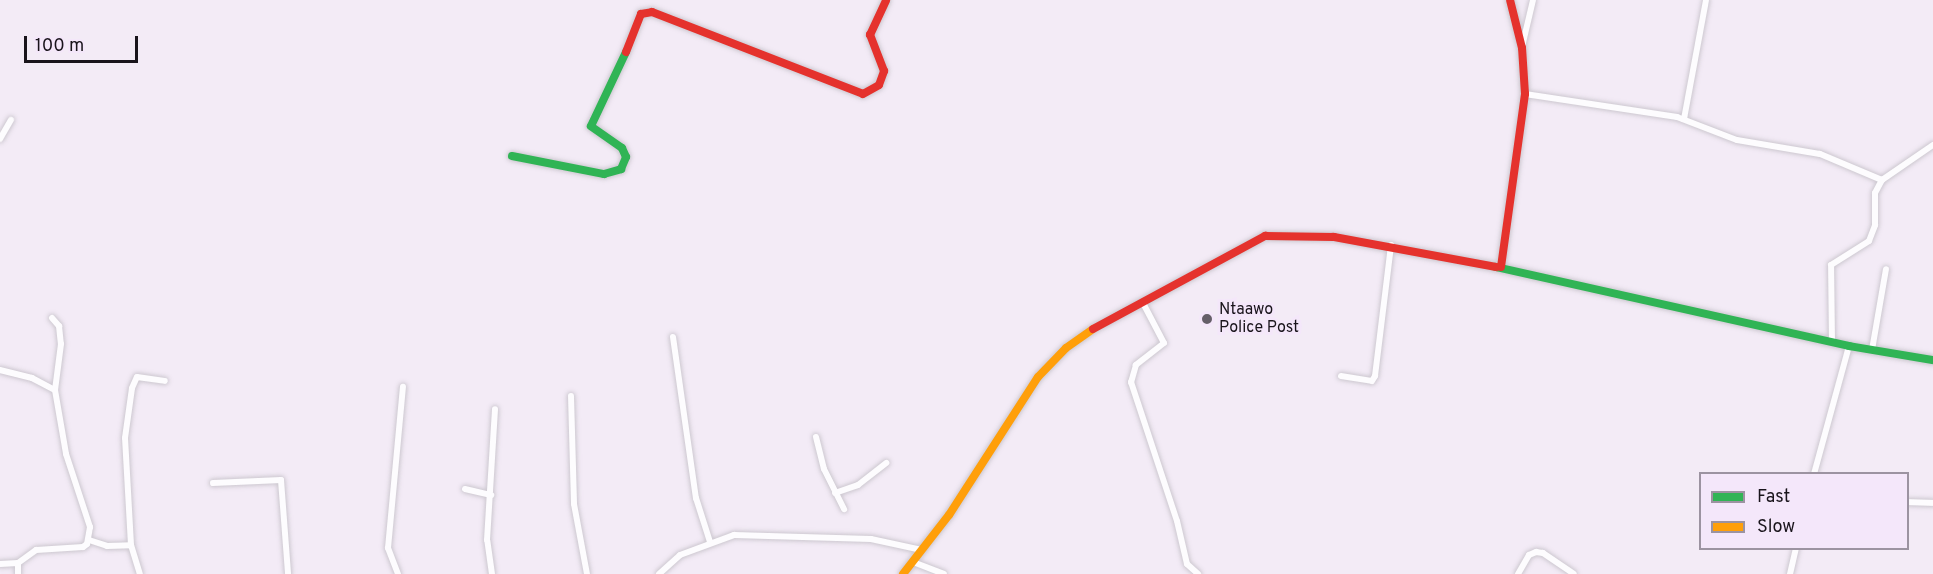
<!DOCTYPE html>
<style>
body{margin:0}
#map{position:relative;width:1933px;height:574px;overflow:hidden;background:#f3ebf6;font-family:Overpass,sans-serif}
div>[style]{position:absolute}
[style*='--x']{left:calc(var(--x)*1px);top:calc(var(--y)*1px);width:calc(var(--w)*1px);rotate:calc(var(--a)*1deg)}
.roads{filter:drop-shadow(0 0 2px #cdc8d0) drop-shadow(0 0 2px #cdc8d0)}
.street>*{height:6px;margin:-3px;padding:0 3px;transform-origin:3px;border-radius:3px;background:#fdfcfe}
.fast>*{height:8px;margin:-4px;padding:0 4px;transform-origin:4px;border-radius:4px;background:#30b455}
.slow>*{height:8px;margin:-4px;padding:0 4px;transform-origin:4px;border-radius:4px;background:#ff9f0a}
.jam>*{height:8px;margin:-4px;padding:0 4px;transform-origin:4px;border-radius:4px;background:#e5322d}
.dots>*{width:16px;height:16px;translate:-50% -50%;box-sizing:border-box;border:3px solid #f4e7fa;border-radius:50%}
span{translate:-50% -50%;white-space:nowrap;text-align:center;line-height:1.15;-webkit-text-stroke:6px #f4e7fa;paint-order:stroke}
.poi-label{font-size:16px;color:#19141b}
.left{translate:0 -50%;text-align:left}
.legend{position:absolute;left:1699px;top:472px;width:210px;height:78px;box-sizing:border-box;background:#f4e7fa;border:2px solid #9c93a1;margin:0;padding:8px 10px;list-style:none;font-size:18px;color:#19141b}
.legend li{display:flex;align-items:center;gap:12px;height:30px}
.legend b{width:30px;border:2px solid #9c93a1}
.scale{position:absolute;left:24px;top:36px;width:114px;height:27px;box-sizing:border-box;border:3px solid #19141b;border-top:0;padding-left:8px;font-size:18px;line-height:21px;white-space:nowrap;color:#19141b;-webkit-text-stroke:4px #f4e7fa;paint-order:stroke}
</style>
<div id="map">
<div class="roads">
<div class="street">
<i style="--x:1522;--y:47;--w:48;--a:-76.8"></i>
<i style="--x:1525;--y:94;--w:154;--a:8.6"></i>
<i style="--x:1677;--y:117;--w:64;--a:21"></i>
<i style="--x:1737;--y:140;--w:84;--a:9.6"></i>
<i style="--x:1820;--y:154;--w:67;--a:22.8"></i>
<i style="--x:1684;--y:119;--w:121;--a:-79.5"></i>
<i style="--x:0;--y:139;--w:22;--a:-60"></i>
<i style="--x:1143;--y:303;--w:45;--a:62.3"></i>
<i style="--x:1164;--y:343;--w:36;--a:142"></i>
<i style="--x:1136;--y:365;--w:18;--a:106"></i>
<i style="--x:1131;--y:382;--w:146;--a:71.7"></i>
<i style="--x:1177;--y:521;--w:44;--a:76.9"></i>
<i style="--x:1187;--y:564;--w:15;--a:42"></i>
<i style="--x:52;--y:318;--w:11;--a:49"></i>
<i style="--x:59;--y:326;--w:18;--a:84"></i>
<i style="--x:61;--y:344;--w:46;--a:97.4"></i>
<i style="--x:673;--y:337;--w:163;--a:81.9"></i>
<i style="--x:696;--y:498;--w:46;--a:72.3"></i>
<i style="--x:1832;--y:342;--w:77;--a:-90.7"></i>
<i style="--x:1831;--y:265;--w:45;--a:-32.3"></i>
<i style="--x:1869;--y:241;--w:17;--a:-69"></i>
<i style="--x:1875;--y:225;--w:32;--a:-90"></i>
<i style="--x:1875;--y:193;--w:15;--a:-62"></i>
<i style="--x:1882;--y:180;--w:62;--a:-34.5"></i>
<i style="--x:1872;--y:350;--w:82;--a:-80.2"></i>
<i style="--x:0;--y:370;--w:33;--a:14"></i>
<i style="--x:32;--y:378;--w:26;--a:28"></i>
<i style="--x:55;--y:390;--w:65;--a:80.2"></i>
<i style="--x:66;--y:454;--w:77;--a:71.8"></i>
<i style="--x:90;--y:527;--w:17;--a:100"></i>
<i style="--x:87;--y:544;--w:5;--a:143"></i>
<i style="--x:83;--y:547;--w:47;--a:176.3"></i>
<i style="--x:36;--y:550;--w:22;--a:144"></i>
<i style="--x:18;--y:563;--w:18;--a:177"></i>
<i style="--x:1341;--y:376;--w:31;--a:9"></i>
<i style="--x:1372;--y:381;--w:6;--a:-59"></i>
<i style="--x:1375;--y:376;--w:132;--a:-83"></i>
<i style="--x:571;--y:396;--w:108;--a:88.4"></i>
<i style="--x:574;--y:504;--w:71;--a:79.5"></i>
<i style="--x:816;--y:437;--w:33;--a:76"></i>
<i style="--x:824;--y:469;--w:45;--a:63.4"></i>
<i style="--x:1814;--y:474;--w:133;--a:-74.7"></i>
<i style="--x:213;--y:483;--w:68;--a:-2.5"></i>
<i style="--x:281;--y:480;--w:94;--a:85.7"></i>
<i style="--x:465;--y:489;--w:27;--a:13"></i>
<i style="--x:835;--y:493;--w:24;--a:-19"></i>
<i style="--x:858;--y:485;--w:36;--a:-38"></i>
<i style="--x:1908;--y:502;--w:25;--a:2"></i>
<i style="--x:89;--y:540;--w:19;--a:18"></i>
<i style="--x:107;--y:546;--w:24;--a:-2"></i>
<i style="--x:131;--y:545;--w:30;--a:73"></i>
<i style="--x:131;--y:545;--w:107;--a:-93.2"></i>
<i style="--x:125;--y:438;--w:50;--a:-82"></i>
<i style="--x:132;--y:388;--w:12;--a:-66"></i>
<i style="--x:137;--y:377;--w:28;--a:8"></i>
<i style="--x:913;--y:562;--w:33;--a:21"></i>
<i style="--x:18;--y:574;--w:11;--a:-90"></i>
<i style="--x:398;--y:574;--w:28;--a:-111"></i>
<i style="--x:388;--y:548;--w:162;--a:-84.7"></i>
<i style="--x:492;--y:574;--w:34;--a:-98"></i>
<i style="--x:487;--y:540;--w:131;--a:-86.5"></i>
<i style="--x:659;--y:574;--w:28;--a:-42"></i>
<i style="--x:680;--y:555;--w:58;--a:-20.3"></i>
<i style="--x:734;--y:535;--w:137;--a:1.7"></i>
<i style="--x:871;--y:539;--w:52;--a:12.2"></i>
<i style="--x:1518;--y:574;--w:22;--a:-60"></i>
<i style="--x:1529;--y:555;--w:8;--a:-23"></i>
<i style="--x:1536;--y:552;--w:7;--a:8"></i>
<i style="--x:1543;--y:553;--w:37;--a:34"></i>
<i style="--x:1790;--y:574;--w:27;--a:-77"></i>
</div>
<div class="fast">
<i style="--x:512;--y:156;--w:94;--a:11.1"></i>
<i style="--x:604;--y:174;--w:18;--a:-16"></i>
<i style="--x:621;--y:169;--w:13;--a:-67"></i>
<i style="--x:626;--y:157;--w:10;--a:-114"></i>
<i style="--x:622;--y:148;--w:38;--a:-145"></i>
<i style="--x:591;--y:126;--w:82;--a:-64.7"></i>
<i style="--x:1496;--y:267;--w:362;--a:12.6"></i>
<i style="--x:1849;--y:346;--w:85;--a:9.5"></i>
</div>
<div class="slow">
<i style="--x:903;--y:574;--w:75;--a:-52.1"></i>
<i style="--x:949;--y:515;--w:164;--a:-57.2"></i>
<i style="--x:1038;--y:377;--w:40;--a:-46"></i>
<i style="--x:1066;--y:348;--w:33;--a:-35"></i>
</div>
<div class="jam">
<i style="--x:626;--y:52;--w:41;--a:-68.5"></i>
<i style="--x:641;--y:14;--w:11;--a:-10"></i>
<i style="--x:652;--y:12;--w:226;--a:21.2"></i>
<i style="--x:863;--y:94;--w:18;--a:-29"></i>
<i style="--x:879;--y:85;--w:15;--a:-70"></i>
<i style="--x:884;--y:71;--w:39;--a:-111"></i>
<i style="--x:870;--y:35;--w:38;--a:-65"></i>
<i style="--x:1501;--y:267;--w:175;--a:-82.1"></i>
<i style="--x:1525;--y:94;--w:46;--a:-93.7"></i>
<i style="--x:1522;--y:48;--w:49;--a:-104"></i>
<i style="--x:1093;--y:329;--w:196;--a:-28.4"></i>
<i style="--x:1265;--y:236;--w:69;--a:0.8"></i>
<i style="--x:1334;--y:237;--w:165;--a:10.5"></i>
</div>
</div>
<div class="dots">
<i style="left:1207px;top:319px;background:#655f68"></i>
</div>
<div class="poi-label">
<span class="left" style="left:1219px;top:319px">Ntaawo<br>Police Post</span>
</div>
<ul class="legend">
<li><b style="height:8px;background:#30b455"></b>Fast</li>
<li><b style="height:8px;background:#ff9f0a"></b>Slow</li>
</ul>
<div class="scale">100 m</div>
</div>
